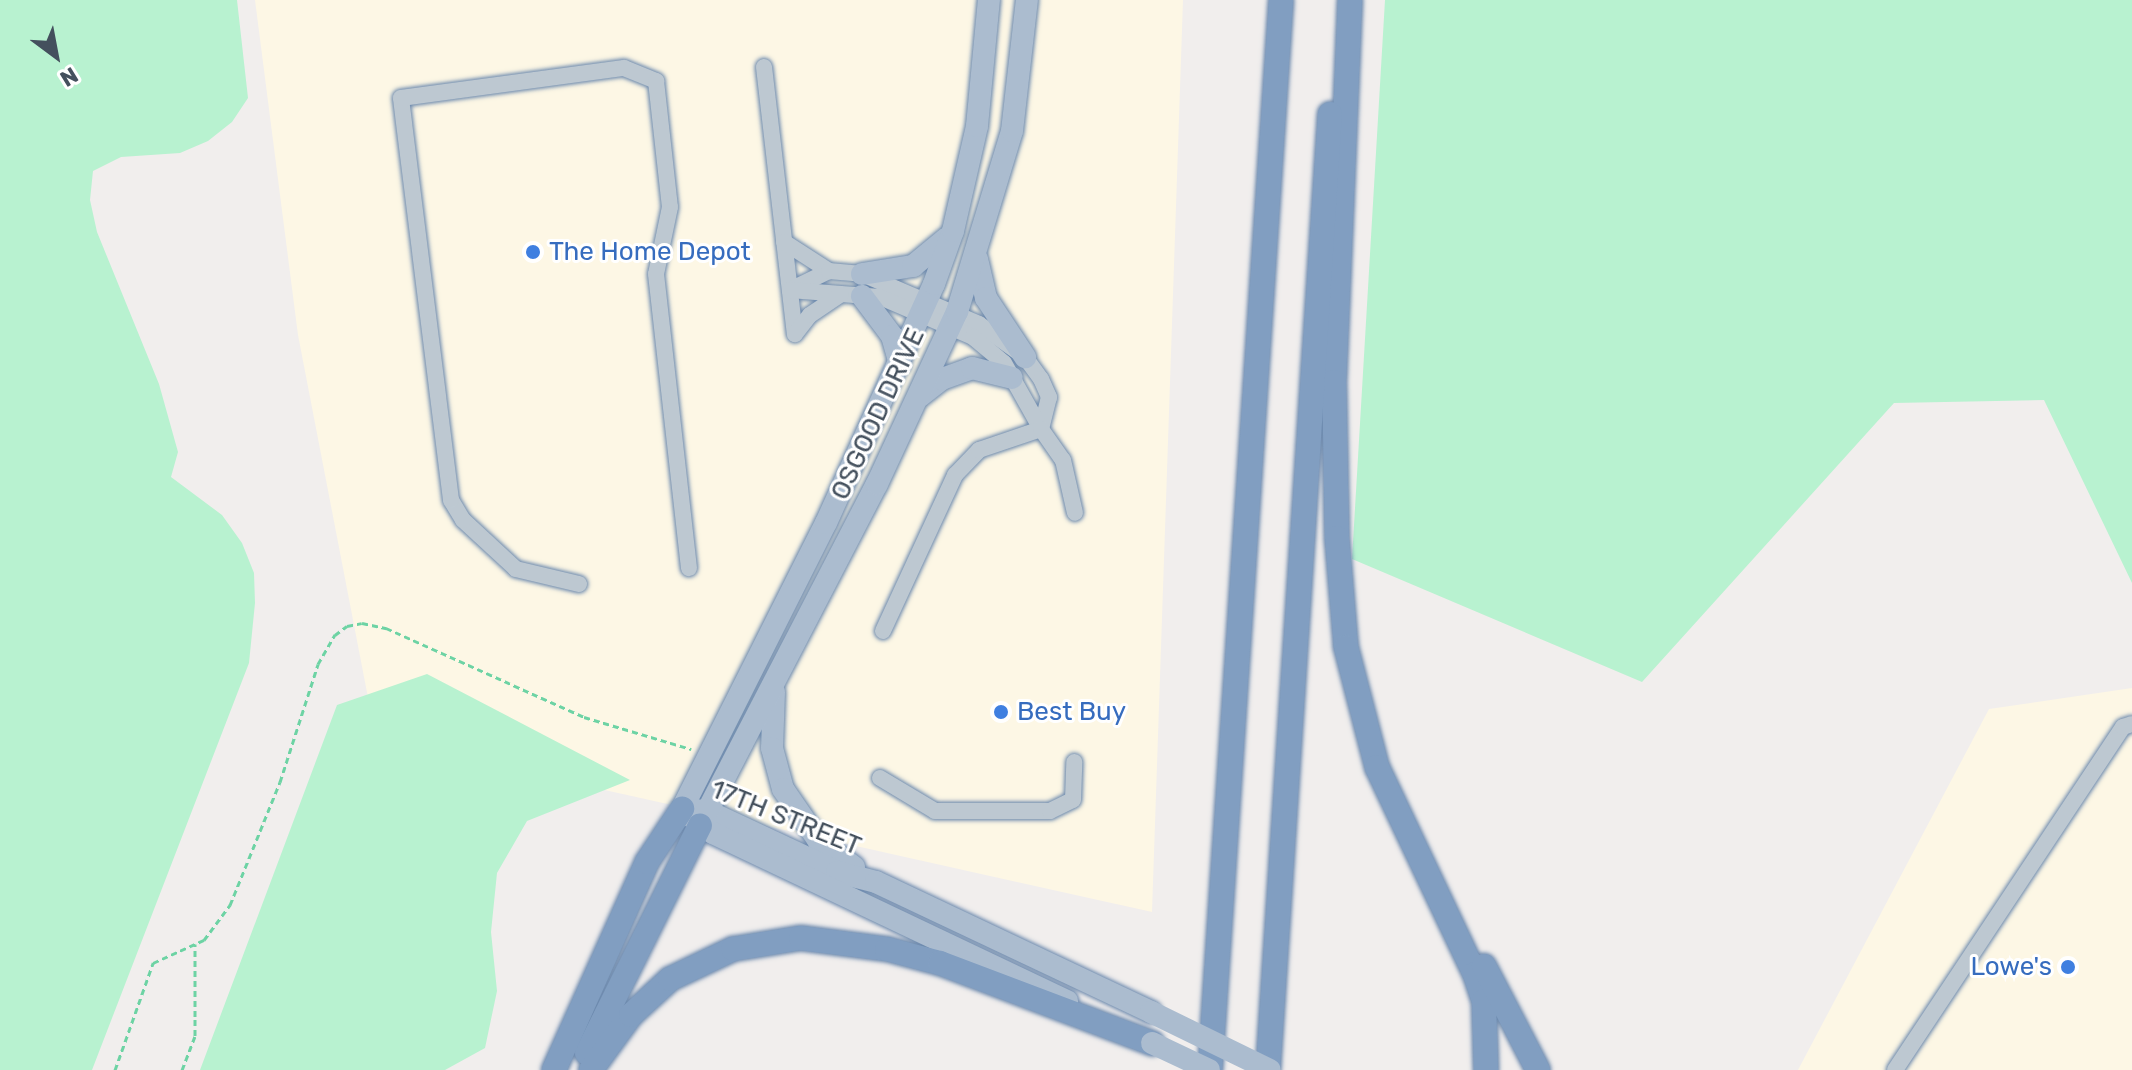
<!DOCTYPE html>
<style>
body{margin:0}
#map{position:relative;width:2132px;height:1070px;overflow:hidden;background:#f1eeed;font-family:Rubik,sans-serif}
div>[style]{position:absolute}
[style*='--x']{left:calc(var(--x)*1px);top:calc(var(--y)*1px);width:calc(var(--w)*1px);rotate:calc(var(--a)*1deg)}
.commercial>*{inset:0;background:#fdf7e5}
.green>*{inset:0;background:#b8f2d0}
.path>*{height:3px;margin-top:-1.5px;transform-origin:0;background:repeating-linear-gradient(90deg,#6dd3a4 0 6px,transparent 0 10px)}
.roads{filter:drop-shadow(0 0 2px #6c89ad) drop-shadow(0 0 2px #6c89ad)}
.minor>*{height:16px;margin:-8px;padding:0 8px;transform-origin:8px;border-radius:8px;background:#bdc8d1}
.major>*{height:22px;margin:-11px;padding:0 11px;transform-origin:11px;border-radius:11px;background:#abbccf}
.highway>*{height:24px;margin:-12px;padding:0 12px;transform-origin:12px;border-radius:12px;background:#819ec1}
.major-bridge>*{height:22px;margin:-11px;padding:0 11px;transform-origin:11px;border-radius:11px;background:#abbccf}
.dots>*{width:22px;height:22px;translate:-50% -50%;box-sizing:border-box;border:4px solid #fff;border-radius:50%}
span{translate:-50% -50%;white-space:nowrap;text-align:center;line-height:1.15;-webkit-text-stroke:6px #fff;paint-order:stroke}
.shop-label{font-size:26px;color:#366cbe}
.left{translate:0 -50%;text-align:left}
.right{translate:-100% -50%;text-align:right}
.street-label{font-size:26px;color:#44505d}
.north{position:absolute;left:16px;top:16px;width:80px;height:80px;-webkit-text-stroke:6px #fff;paint-order:stroke;rotate:148deg;font-size:22px;font-weight:700;line-height:32px;text-align:center;color:#44505d}
.north::after{content:'';display:block;margin:auto;width:28px;height:36px;background:#44505d;clip-path:polygon(50% 0,100% 100%,50% 72%,0 100%)}
</style>
<div id="map">
<div class="commercial">
<i style="clip-path:polygon(255px 0,1183px 0,1152px 912px,376px 739px,298px 335px)"></i>
<i style="clip-path:polygon(2132px 688px,2132px 1070px,1798px 1070px,1989px 709px)"></i>
</div>
<div class="green">
<i style="clip-path:polygon(0 0,237px 0,248px 98px,232px 122px,208px 141px,180px 153px,121px 157px,93px 171px,90px 200px,97px 232px,159px 384px,178px 452px,171px 477px,222px 515px,242px 543px,254px 573px,255px 603px,249px 663px,92px 1070px,0 1070px)"></i>
<i style="clip-path:polygon(1385px 0,2132px 0,2132px 583px,2044px 400px,1894px 403px,1642px 682px,1352px 559px)"></i>
<i style="clip-path:polygon(427px 674px,630px 780px,527px 821px,497px 873px,491px 932px,497px 991px,485px 1048px,445px 1070px,200px 1070px,337px 705px)"></i>
</div>
<div class="path">
<i style="--x:115;--y:1070;--w:114;--a:-70.4"></i>
<i style="--x:153;--y:963;--w:56;--a:-24.3"></i>
<i style="--x:204;--y:940;--w:44;--a:-53.4"></i>
<i style="--x:230;--y:905;--w:133;--a:-67.9"></i>
<i style="--x:280;--y:782;--w:124;--a:-72.1"></i>
<i style="--x:318;--y:664;--w:34;--a:-60"></i>
<i style="--x:335;--y:635;--w:15;--a:-37"></i>
<i style="--x:347;--y:626;--w:15;--a:-11"></i>
<i style="--x:362;--y:623;--w:25;--a:12"></i>
<i style="--x:386;--y:628;--w:217;--a:24.2"></i>
<i style="--x:584;--y:717;--w:112;--a:16.7"></i>
<i style="--x:182;--y:1070;--w:36;--a:-69"></i>
<i style="--x:195;--y:1036;--w:92;--a:-90"></i>
</div>
<div class="roads">
<div class="minor">
<i style="--x:764;--y:67;--w:269;--a:83.4"></i>
<i style="--x:784;--y:242;--w:54;--a:32.8"></i>
<i style="--x:790;--y:290;--w:43;--a:-26"></i>
<i style="--x:829;--y:271;--w:33;--a:5"></i>
<i style="--x:862;--y:274;--w:127;--a:23.1"></i>
<i style="--x:979;--y:324;--w:57;--a:35.7"></i>
<i style="--x:1025;--y:357;--w:27;--a:54"></i>
<i style="--x:1041;--y:379;--w:20;--a:66"></i>
<i style="--x:1049;--y:397;--w:33;--a:104"></i>
<i style="--x:790;--y:290;--w:90;--a:4.4"></i>
<i style="--x:880;--y:297;--w:101;--a:23.3"></i>
<i style="--x:973;--y:337;--w:40;--a:40"></i>
<i style="--x:1004;--y:363;--w:76;--a:60.7"></i>
<i style="--x:795;--y:334;--w:24;--a:-52"></i>
<i style="--x:810;--y:315;--w:37;--a:-34"></i>
<i style="--x:579;--y:584;--w:65;--a:-166.6"></i>
<i style="--x:516;--y:569;--w:72;--a:-137.2"></i>
<i style="--x:463;--y:520;--w:23;--a:-121"></i>
<i style="--x:451;--y:500;--w:405;--a:-97.1"></i>
<i style="--x:401;--y:98;--w:225;--a:-7.7"></i>
<i style="--x:624;--y:68;--w:35;--a:22"></i>
<i style="--x:656;--y:81;--w:127;--a:83.7"></i>
<i style="--x:670;--y:207;--w:68;--a:101.8"></i>
<i style="--x:656;--y:274;--w:296;--a:83.6"></i>
<i style="--x:883;--y:631;--w:172;--a:-65.2"></i>
<i style="--x:955;--y:475;--w:35;--a:-46"></i>
<i style="--x:979;--y:450;--w:65;--a:-18.7"></i>
<i style="--x:1041;--y:429;--w:38;--a:55"></i>
<i style="--x:1063;--y:460;--w:54;--a:77.2"></i>
<i style="--x:880;--y:778;--w:64;--a:31"></i>
<i style="--x:935;--y:811;--w:115;--a:0"></i>
<i style="--x:1050;--y:811;--w:25;--a:-26"></i>
<i style="--x:1073;--y:800;--w:38;--a:-88"></i>
<i style="--x:1895;--y:1070;--w:412;--a:-56.4"></i>
<i style="--x:2123;--y:727;--w:9;--a:-18"></i>
</div>
<div class="major">
<i style="--x:977;--y:259;--w:40;--a:77"></i>
<i style="--x:986;--y:298;--w:71;--a:56.5"></i>
<i style="--x:862;--y:274;--w:52;--a:-8.9"></i>
<i style="--x:913;--y:266;--w:44;--a:-39.5"></i>
<i style="--x:862;--y:296;--w:50;--a:53.1"></i>
<i style="--x:892;--y:336;--w:29;--a:74"></i>
<i style="--x:920;--y:396;--w:28;--a:-38"></i>
<i style="--x:942;--y:379;--w:32;--a:-20"></i>
<i style="--x:972;--y:368;--w:41;--a:14"></i>
<i style="--x:774;--y:692;--w:56;--a:92"></i>
<i style="--x:772;--y:748;--w:42;--a:75"></i>
<i style="--x:783;--y:789;--w:62;--a:55.5"></i>
<i style="--x:818;--y:840;--w:45;--a:36.9"></i>
<i style="--x:682;--y:809;--w:320;--a:-63.3"></i>
<i style="--x:826;--y:523;--w:262;--a:-65.7"></i>
<i style="--x:934;--y:284;--w:56;--a:-70.3"></i>
<i style="--x:953;--y:231;--w:108;--a:-77.1"></i>
<i style="--x:977;--y:126;--w:127;--a:-84.6"></i>
<i style="--x:692;--y:810;--w:15;--a:4"></i>
<i style="--x:707;--y:811;--w:144;--a:25.1"></i>
<i style="--x:837;--y:872;--w:40;--a:14.4"></i>
<i style="--x:876;--y:882;--w:304;--a:25.3"></i>
<i style="--x:689;--y:815;--w:30;--a:37"></i>
<i style="--x:713;--y:833;--w:392;--a:25.4"></i>
<i style="--x:700;--y:825;--w:384;--a:-62.6"></i>
<i style="--x:877;--y:484;--w:190;--a:-65.1"></i>
<i style="--x:957;--y:312;--w:189;--a:-73.1"></i>
<i style="--x:1012;--y:131;--w:132;--a:-83.5"></i>
</div>
<div class="highway">
<i style="--x:1350;--y:0;--w:382;--a:92.4"></i>
<i style="--x:1334;--y:382;--w:156;--a:88.9"></i>
<i style="--x:1337;--y:538;--w:109;--a:85.3"></i>
<i style="--x:1346;--y:647;--w:124;--a:75.5"></i>
<i style="--x:1377;--y:767;--w:229;--a:64.7"></i>
<i style="--x:1475;--y:974;--w:28;--a:72"></i>
<i style="--x:1484;--y:1001;--w:69;--a:88.3"></i>
<i style="--x:1484;--y:966;--w:117;--a:62.6"></i>
<i style="--x:587;--y:1053;--w:254;--a:-63.6"></i>
<i style="--x:554;--y:1070;--w:228;--a:-65.9"></i>
<i style="--x:647;--y:862;--w:64;--a:-56.6"></i>
<i style="--x:591;--y:1070;--w:68;--a:-54"></i>
<i style="--x:631;--y:1015;--w:53;--a:-42.7"></i>
<i style="--x:670;--y:979;--w:70;--a:-25.5"></i>
<i style="--x:733;--y:949;--w:69;--a:-9.2"></i>
<i style="--x:801;--y:938;--w:87;--a:7.3"></i>
<i style="--x:887;--y:949;--w:55;--a:14.8"></i>
<i style="--x:940;--y:963;--w:227;--a:20.7"></i>
<i style="--x:1210;--y:1070;--w:1072;--a:-86.2"></i>
<i style="--x:1268;--y:1070;--w:958;--a:-86.29"></i>
</div>
</div>
<div class="major-bridge">
<i style="--x:1151;--y:1012;--w:132;--a:26"></i>
<i style="--x:1152;--y:1043;--w:63;--a:25.3"></i>
</div>
<div class="dots">
<i style="left:533px;top:252px;background:#3f7fe0"></i>
<i style="left:1001px;top:712px;background:#3f7fe0"></i>
<i style="left:2068px;top:967px;background:#3f7fe0"></i>
</div>
<div class="shop-label">
<span class="left" style="left:549px;top:252px">The Home Depot</span>
<span class="left" style="left:1017px;top:712px">Best Buy</span>
<span class="right" style="left:2052px;top:967px">Lowe's</span>
</div>
<div class="street-label">
<span style="left:878px;top:414px;rotate:-65deg">OSGOOD DRIVE</span>
<span style="left:786px;top:818px;rotate:22deg">17TH STREET</span>
</div>
<div class="north">N</div>
</div>
